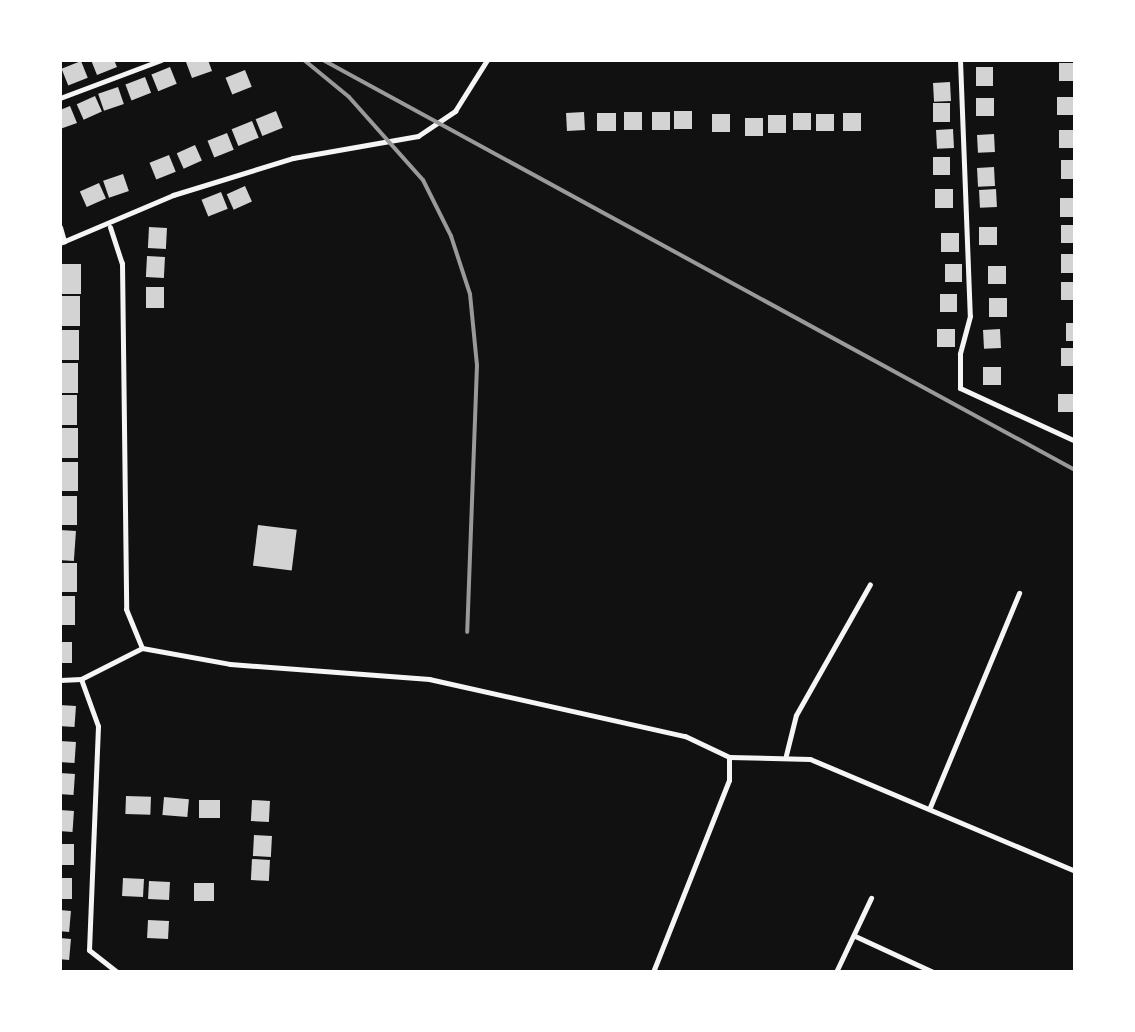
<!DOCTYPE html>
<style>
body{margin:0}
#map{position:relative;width:1135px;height:1032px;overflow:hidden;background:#111;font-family:Manrope,sans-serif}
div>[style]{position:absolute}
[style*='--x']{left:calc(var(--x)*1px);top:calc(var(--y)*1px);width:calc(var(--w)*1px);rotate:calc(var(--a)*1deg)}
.building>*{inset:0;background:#d3d3d3;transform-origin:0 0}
.minor>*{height:5px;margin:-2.5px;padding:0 2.5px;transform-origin:2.5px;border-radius:2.5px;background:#f5f5f5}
.rail>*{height:4px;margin:-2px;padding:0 2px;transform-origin:2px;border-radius:2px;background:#9a9a9a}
span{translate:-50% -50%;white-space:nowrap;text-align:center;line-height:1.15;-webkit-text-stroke:8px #fff;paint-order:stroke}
.frame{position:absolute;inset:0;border:62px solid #fff;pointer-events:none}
</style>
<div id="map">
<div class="building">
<i style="clip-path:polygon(91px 60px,114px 60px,117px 67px,97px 75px)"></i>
<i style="clip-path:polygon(208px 60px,212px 71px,192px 78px,186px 62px)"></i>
<i style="left:81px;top:61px;width:18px;height:21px;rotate:68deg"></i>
<i style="left:1059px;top:63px;width:16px;height:18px"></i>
<i style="left:170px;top:67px;width:18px;height:20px;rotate:68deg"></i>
<i style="left:976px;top:67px;width:17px;height:19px"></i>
<i style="left:245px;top:70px;width:18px;height:21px;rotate:68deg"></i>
<i style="left:145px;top:77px;width:17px;height:21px;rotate:69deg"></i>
<i style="left:950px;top:82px;width:19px;height:17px;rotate:87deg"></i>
<i style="left:118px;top:87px;width:18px;height:21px;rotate:71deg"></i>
<i style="left:95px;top:96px;width:17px;height:20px;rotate:66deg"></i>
<i style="left:1057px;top:97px;width:17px;height:18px"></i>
<i style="left:976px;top:98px;width:18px;height:18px"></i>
<i style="left:933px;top:103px;width:17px;height:19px"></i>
<i style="clip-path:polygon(70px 106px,77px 123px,60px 129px,60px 110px)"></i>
<i style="left:276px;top:111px;width:18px;height:22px;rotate:68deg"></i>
<i style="left:692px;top:111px;width:18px;height:18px;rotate:90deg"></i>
<i style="left:584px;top:112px;width:18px;height:18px;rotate:87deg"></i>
<i style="left:624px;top:112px;width:18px;height:18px"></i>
<i style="left:670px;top:112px;width:18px;height:18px;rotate:90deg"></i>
<i style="left:616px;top:113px;width:18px;height:19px;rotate:90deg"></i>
<i style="left:811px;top:113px;width:17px;height:18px;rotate:90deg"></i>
<i style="left:843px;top:113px;width:18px;height:18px"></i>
<i style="left:730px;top:114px;width:18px;height:18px;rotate:90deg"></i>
<i style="left:834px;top:114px;width:17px;height:18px;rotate:90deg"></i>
<i style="left:768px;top:115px;width:18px;height:18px"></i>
<i style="left:745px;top:118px;width:18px;height:18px"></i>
<i style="left:252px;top:121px;width:18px;height:22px;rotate:68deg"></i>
<i style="left:953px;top:129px;width:19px;height:17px;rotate:87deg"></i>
<i style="left:1059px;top:130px;width:16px;height:18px"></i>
<i style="left:227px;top:133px;width:18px;height:21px;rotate:68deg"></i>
<i style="left:994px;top:134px;width:18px;height:17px;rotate:87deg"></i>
<i style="left:195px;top:145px;width:17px;height:20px;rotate:66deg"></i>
<i style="left:169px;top:155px;width:18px;height:21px;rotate:68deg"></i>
<i style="left:933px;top:157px;width:17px;height:18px"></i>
<i style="left:1061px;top:160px;width:14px;height:19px"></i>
<i style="left:994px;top:167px;width:19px;height:17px;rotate:87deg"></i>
<i style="left:123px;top:174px;width:18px;height:21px;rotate:71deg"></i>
<i style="left:99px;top:183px;width:17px;height:21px;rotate:66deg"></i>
<i style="left:245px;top:186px;width:17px;height:20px;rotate:66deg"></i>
<i style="left:953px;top:189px;width:19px;height:18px;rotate:90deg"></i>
<i style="left:996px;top:189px;width:18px;height:17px;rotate:87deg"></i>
<i style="left:221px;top:192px;width:18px;height:21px;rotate:68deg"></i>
<i style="left:1075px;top:198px;width:19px;height:15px;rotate:90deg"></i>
<i style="left:1061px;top:225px;width:14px;height:18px"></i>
<i style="left:149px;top:227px;width:18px;height:21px;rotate:3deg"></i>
<i style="left:997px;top:227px;width:18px;height:18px;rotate:90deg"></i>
<i style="left:941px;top:233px;width:18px;height:19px"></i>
<i style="left:1061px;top:254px;width:14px;height:19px"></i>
<i style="left:147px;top:256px;width:18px;height:21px;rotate:3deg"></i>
<i style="left:81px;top:264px;width:30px;height:19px;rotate:90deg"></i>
<i style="left:962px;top:264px;width:18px;height:17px;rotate:90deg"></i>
<i style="left:988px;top:266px;width:18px;height:18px"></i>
<i style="left:1061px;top:282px;width:14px;height:18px"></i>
<i style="left:146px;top:287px;width:18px;height:21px"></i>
<i style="left:957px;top:294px;width:18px;height:17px;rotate:90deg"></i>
<i style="left:80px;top:296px;width:30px;height:19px;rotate:90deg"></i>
<i style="left:1007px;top:298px;width:19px;height:18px;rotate:90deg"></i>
<i style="left:1075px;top:323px;width:18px;height:9px;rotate:90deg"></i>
<i style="left:955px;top:329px;width:18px;height:18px;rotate:90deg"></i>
<i style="left:1000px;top:329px;width:19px;height:17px;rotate:87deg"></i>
<i style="left:61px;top:330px;width:18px;height:30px"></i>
<i style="left:1061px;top:348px;width:14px;height:18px"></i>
<i style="left:60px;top:363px;width:18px;height:30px"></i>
<i style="left:983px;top:367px;width:18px;height:18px"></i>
<i style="left:1058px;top:394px;width:17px;height:18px"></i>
<i style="left:60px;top:395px;width:17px;height:30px"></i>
<i style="left:78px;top:428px;width:30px;height:18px;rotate:90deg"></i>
<i style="left:60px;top:462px;width:18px;height:29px"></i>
<i style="left:60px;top:496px;width:17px;height:29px"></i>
<i style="left:258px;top:525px;width:39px;height:41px;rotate:7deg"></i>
<i style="left:60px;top:530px;width:16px;height:30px;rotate:4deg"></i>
<i style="left:60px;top:563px;width:17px;height:29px"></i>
<i style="left:60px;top:596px;width:15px;height:29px"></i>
<i style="left:60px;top:642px;width:12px;height:21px"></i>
<i style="left:60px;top:705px;width:16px;height:21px;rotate:4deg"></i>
<i style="left:60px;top:741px;width:16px;height:21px;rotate:4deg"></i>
<i style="left:60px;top:773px;width:15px;height:21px;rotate:4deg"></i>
<i style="left:126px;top:796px;width:25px;height:18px;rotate:2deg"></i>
<i style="left:164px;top:797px;width:25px;height:18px;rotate:5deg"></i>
<i style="left:199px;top:800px;width:21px;height:18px"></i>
<i style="left:252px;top:800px;width:18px;height:21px;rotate:3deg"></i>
<i style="left:60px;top:810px;width:14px;height:21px;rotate:4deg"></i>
<i style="left:254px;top:835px;width:18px;height:21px;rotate:3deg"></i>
<i style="left:60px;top:844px;width:14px;height:21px"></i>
<i style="left:252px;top:859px;width:18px;height:21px;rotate:3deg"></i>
<i style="left:60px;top:878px;width:12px;height:21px"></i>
<i style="left:123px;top:878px;width:21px;height:18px;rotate:3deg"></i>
<i style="left:149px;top:881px;width:21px;height:18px;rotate:3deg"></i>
<i style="left:194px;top:883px;width:20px;height:18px"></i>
<i style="left:60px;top:910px;width:11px;height:21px;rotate:5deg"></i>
<i style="left:148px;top:920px;width:21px;height:18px;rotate:3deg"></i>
<i style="left:60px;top:938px;width:11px;height:21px;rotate:5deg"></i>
</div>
<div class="minor">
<i style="--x:960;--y:60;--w:256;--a:87.8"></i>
<i style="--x:970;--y:316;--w:39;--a:105"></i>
<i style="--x:960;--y:354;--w:34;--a:90"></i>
<i style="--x:960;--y:388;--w:127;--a:24.7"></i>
<i style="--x:60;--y:98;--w:108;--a:-20.6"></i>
<i style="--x:60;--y:227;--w:15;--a:74"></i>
<i style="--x:110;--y:227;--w:38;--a:72"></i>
<i style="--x:122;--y:263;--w:346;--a:89.3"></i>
<i style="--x:126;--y:609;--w:42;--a:67.7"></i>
<i style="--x:60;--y:243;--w:123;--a:-23"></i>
<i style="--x:173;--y:195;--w:126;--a:-17.1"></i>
<i style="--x:293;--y:158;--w:127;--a:-10"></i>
<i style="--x:418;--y:136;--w:45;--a:-34"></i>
<i style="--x:455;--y:111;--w:60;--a:-57.9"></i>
<i style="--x:81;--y:679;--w:50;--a:70.1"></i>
<i style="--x:98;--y:726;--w:224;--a:92.3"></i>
<i style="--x:89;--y:950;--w:36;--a:38"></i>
<i style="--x:60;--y:680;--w:21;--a:-3"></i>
<i style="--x:81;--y:679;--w:68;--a:-26.9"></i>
<i style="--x:142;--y:648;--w:89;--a:10.3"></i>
<i style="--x:230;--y:664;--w:200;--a:4.3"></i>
<i style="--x:429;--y:679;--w:262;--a:12.6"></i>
<i style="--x:685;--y:736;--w:49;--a:25.5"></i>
<i style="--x:729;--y:757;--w:81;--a:1.4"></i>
<i style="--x:810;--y:759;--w:288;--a:22.9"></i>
<i style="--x:786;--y:755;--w:41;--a:-76"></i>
<i style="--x:796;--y:715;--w:150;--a:-60.5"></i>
<i style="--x:930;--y:807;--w:232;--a:-67.4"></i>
<i style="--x:855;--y:936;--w:86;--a:24.8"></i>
<i style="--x:653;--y:972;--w:206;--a:-68.4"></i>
<i style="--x:729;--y:780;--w:23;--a:-90"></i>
<i style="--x:836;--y:972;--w:82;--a:-64.7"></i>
</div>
<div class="rail">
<i style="--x:304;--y:60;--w:58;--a:39.4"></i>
<i style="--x:349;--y:97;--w:111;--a:48.3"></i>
<i style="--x:423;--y:180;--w:63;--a:63.4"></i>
<i style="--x:451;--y:236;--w:61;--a:71.9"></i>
<i style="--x:470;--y:294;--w:71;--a:84.4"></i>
<i style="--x:477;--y:365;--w:267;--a:92.1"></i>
<i style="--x:323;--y:60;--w:857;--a:28.6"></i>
</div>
<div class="frame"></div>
</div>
